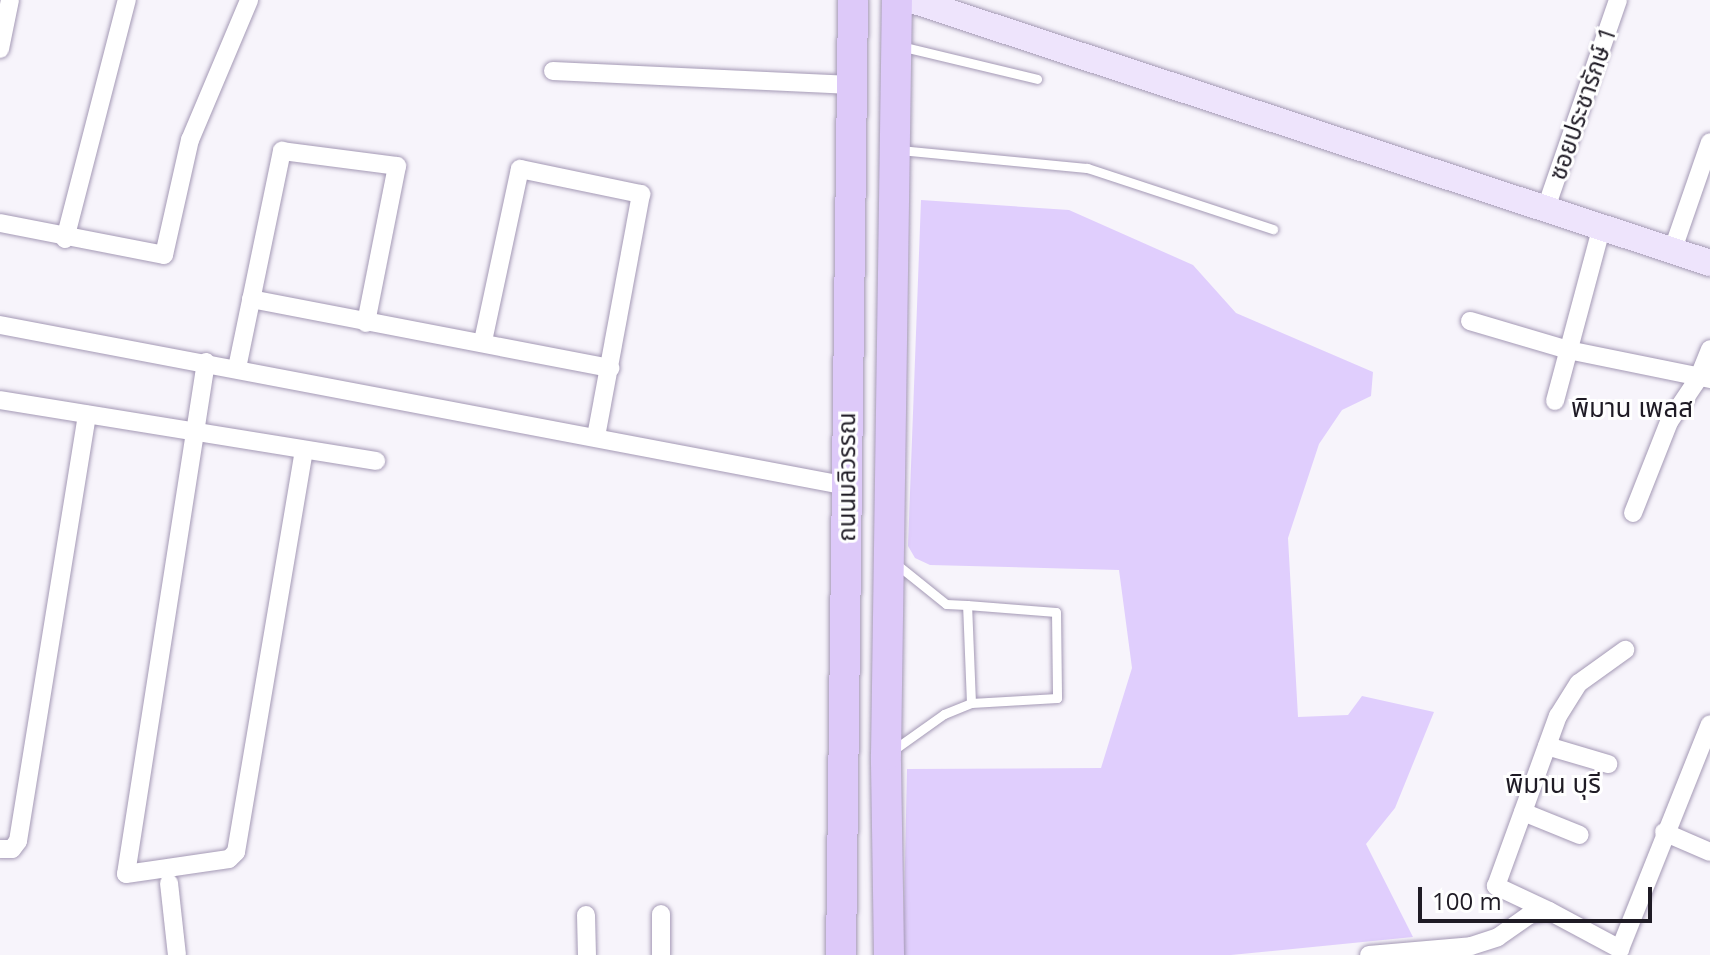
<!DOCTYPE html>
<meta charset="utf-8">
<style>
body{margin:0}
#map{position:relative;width:1710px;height:955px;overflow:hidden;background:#f7f4fb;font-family:"Open Sans","Noto Sans Thai",sans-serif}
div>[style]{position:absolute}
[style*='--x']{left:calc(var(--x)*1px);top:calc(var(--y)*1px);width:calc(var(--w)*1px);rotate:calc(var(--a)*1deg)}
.green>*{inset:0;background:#e0cefd}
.roads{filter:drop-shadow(0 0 2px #a499b5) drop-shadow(0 0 2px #a499b5)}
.lane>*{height:9px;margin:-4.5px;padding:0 4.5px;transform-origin:4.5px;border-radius:4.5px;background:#fff}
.street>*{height:18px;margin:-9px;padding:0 9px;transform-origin:9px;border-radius:9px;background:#fff}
.secondary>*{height:26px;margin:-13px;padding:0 13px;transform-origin:13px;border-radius:13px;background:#eee4fc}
.primary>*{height:30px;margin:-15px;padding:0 15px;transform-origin:15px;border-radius:15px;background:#ddc9f9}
span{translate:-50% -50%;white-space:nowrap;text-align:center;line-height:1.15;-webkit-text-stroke:6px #fff;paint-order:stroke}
.street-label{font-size:24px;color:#1f1b25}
.neighbourhood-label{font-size:26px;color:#1f1b25}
.scale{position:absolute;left:1418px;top:887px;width:234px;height:36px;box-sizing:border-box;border:4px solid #1f1b25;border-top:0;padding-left:10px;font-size:24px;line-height:28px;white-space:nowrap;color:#1f1b25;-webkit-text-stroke:6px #fff;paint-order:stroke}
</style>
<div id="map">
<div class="green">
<i style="clip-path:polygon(921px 200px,1069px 210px,1193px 265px,1236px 313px,1373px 372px,1371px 396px,1342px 410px,1319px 444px,1288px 538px,1298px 717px,1348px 715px,1362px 696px,1434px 712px,1395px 808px,1366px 844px,1413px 937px,1231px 955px,903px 955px,907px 769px,1101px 768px,1132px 668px,1119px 570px,930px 565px,915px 558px,908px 546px)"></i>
</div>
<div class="roads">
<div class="lane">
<i style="--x:900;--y:46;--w:141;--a:13.5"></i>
<i style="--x:899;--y:150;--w:189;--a:5.5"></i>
<i style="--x:1087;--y:168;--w:196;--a:18.2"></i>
<i style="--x:967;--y:605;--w:89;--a:4.5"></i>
<i style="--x:1056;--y:612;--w:86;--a:89.3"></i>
<i style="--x:1057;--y:698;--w:86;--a:176.7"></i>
<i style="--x:892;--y:751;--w:64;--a:-35.4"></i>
<i style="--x:944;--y:714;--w:29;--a:-22"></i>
<i style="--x:971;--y:703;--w:98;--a:-92.3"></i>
<i style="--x:967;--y:605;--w:21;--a:-177"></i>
<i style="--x:946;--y:604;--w:65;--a:-141.2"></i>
</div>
<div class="street">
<i style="--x:0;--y:49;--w:50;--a:-78.5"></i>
<i style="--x:553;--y:71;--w:299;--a:2.7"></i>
<i style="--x:1547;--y:205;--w:217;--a:-70.9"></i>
<i style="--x:0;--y:223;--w:167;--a:11"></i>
<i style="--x:164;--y:255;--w:118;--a:-77.3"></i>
<i style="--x:190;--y:140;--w:152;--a:-67.1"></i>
<i style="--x:65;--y:239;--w:247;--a:-75.5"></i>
<i style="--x:1673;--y:249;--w:113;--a:-70.9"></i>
<i style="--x:251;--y:299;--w:366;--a:10.9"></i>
<i style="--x:1470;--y:321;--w:102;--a:16.5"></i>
<i style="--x:1568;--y:350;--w:145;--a:11.5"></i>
<i style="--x:0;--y:325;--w:862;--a:10.76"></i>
<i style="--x:483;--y:341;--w:176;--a:-77.9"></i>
<i style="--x:520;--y:169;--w:124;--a:11.7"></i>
<i style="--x:641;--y:194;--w:246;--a:100.5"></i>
<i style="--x:206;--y:362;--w:518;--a:98.88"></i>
<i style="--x:126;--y:874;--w:104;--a:-8.3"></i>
<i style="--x:229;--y:859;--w:10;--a:-45"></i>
<i style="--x:236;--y:852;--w:407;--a:-80.4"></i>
<i style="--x:237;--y:368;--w:222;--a:-78.3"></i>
<i style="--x:282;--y:151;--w:116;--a:7.4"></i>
<i style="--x:397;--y:166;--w:160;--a:101.2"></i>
<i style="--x:0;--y:400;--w:381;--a:9.2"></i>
<i style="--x:1555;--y:401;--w:181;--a:-75"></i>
<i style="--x:1633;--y:513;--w:98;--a:-68.4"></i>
<i style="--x:1669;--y:422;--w:52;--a:-56"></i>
<i style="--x:1698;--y:379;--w:32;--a:-68"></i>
<i style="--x:1547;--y:746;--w:64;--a:16.4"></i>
<i style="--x:1523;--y:812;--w:61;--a:22"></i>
<i style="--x:1664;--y:832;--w:50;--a:23.5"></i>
<i style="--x:0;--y:849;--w:12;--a:0"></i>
<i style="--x:12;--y:849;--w:10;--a:-53"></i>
<i style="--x:18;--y:841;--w:432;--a:-80.8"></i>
<i style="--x:169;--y:883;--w:72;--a:83.7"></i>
<i style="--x:1549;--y:911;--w:59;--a:-154.7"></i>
<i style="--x:1496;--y:886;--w:181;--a:-70"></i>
<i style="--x:1558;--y:716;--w:39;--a:-58"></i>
<i style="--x:1579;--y:683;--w:57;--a:-35.7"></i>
<i style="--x:661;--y:914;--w:41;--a:90"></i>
<i style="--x:586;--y:915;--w:40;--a:88.6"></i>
<i style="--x:1369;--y:955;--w:102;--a:-5"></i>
<i style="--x:1471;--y:946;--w:28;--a:-18"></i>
<i style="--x:1498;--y:937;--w:38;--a:-35"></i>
<i style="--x:1529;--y:915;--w:20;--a:-11"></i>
<i style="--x:1549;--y:911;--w:81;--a:28.2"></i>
<i style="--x:1620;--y:949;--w:242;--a:-68.2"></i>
</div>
<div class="secondary">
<i style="--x:912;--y:0;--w:840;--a:18.24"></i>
</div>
<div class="primary">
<i style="--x:841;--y:955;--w:955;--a:-89.28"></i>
<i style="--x:889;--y:955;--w:200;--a:-90.9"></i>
<i style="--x:886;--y:755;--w:755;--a:-89.17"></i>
</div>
</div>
<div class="street-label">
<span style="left:1582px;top:103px;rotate:-71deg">ซอยประชารักษ์ 1</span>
<span style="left:846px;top:477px;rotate:-90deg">ถนนมลิวรรณ</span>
</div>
<div class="neighbourhood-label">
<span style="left:1632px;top:408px">พิมาน เพลส</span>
<span style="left:1553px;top:784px">พิมาน บุรี</span>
</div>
<div class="scale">100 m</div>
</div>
